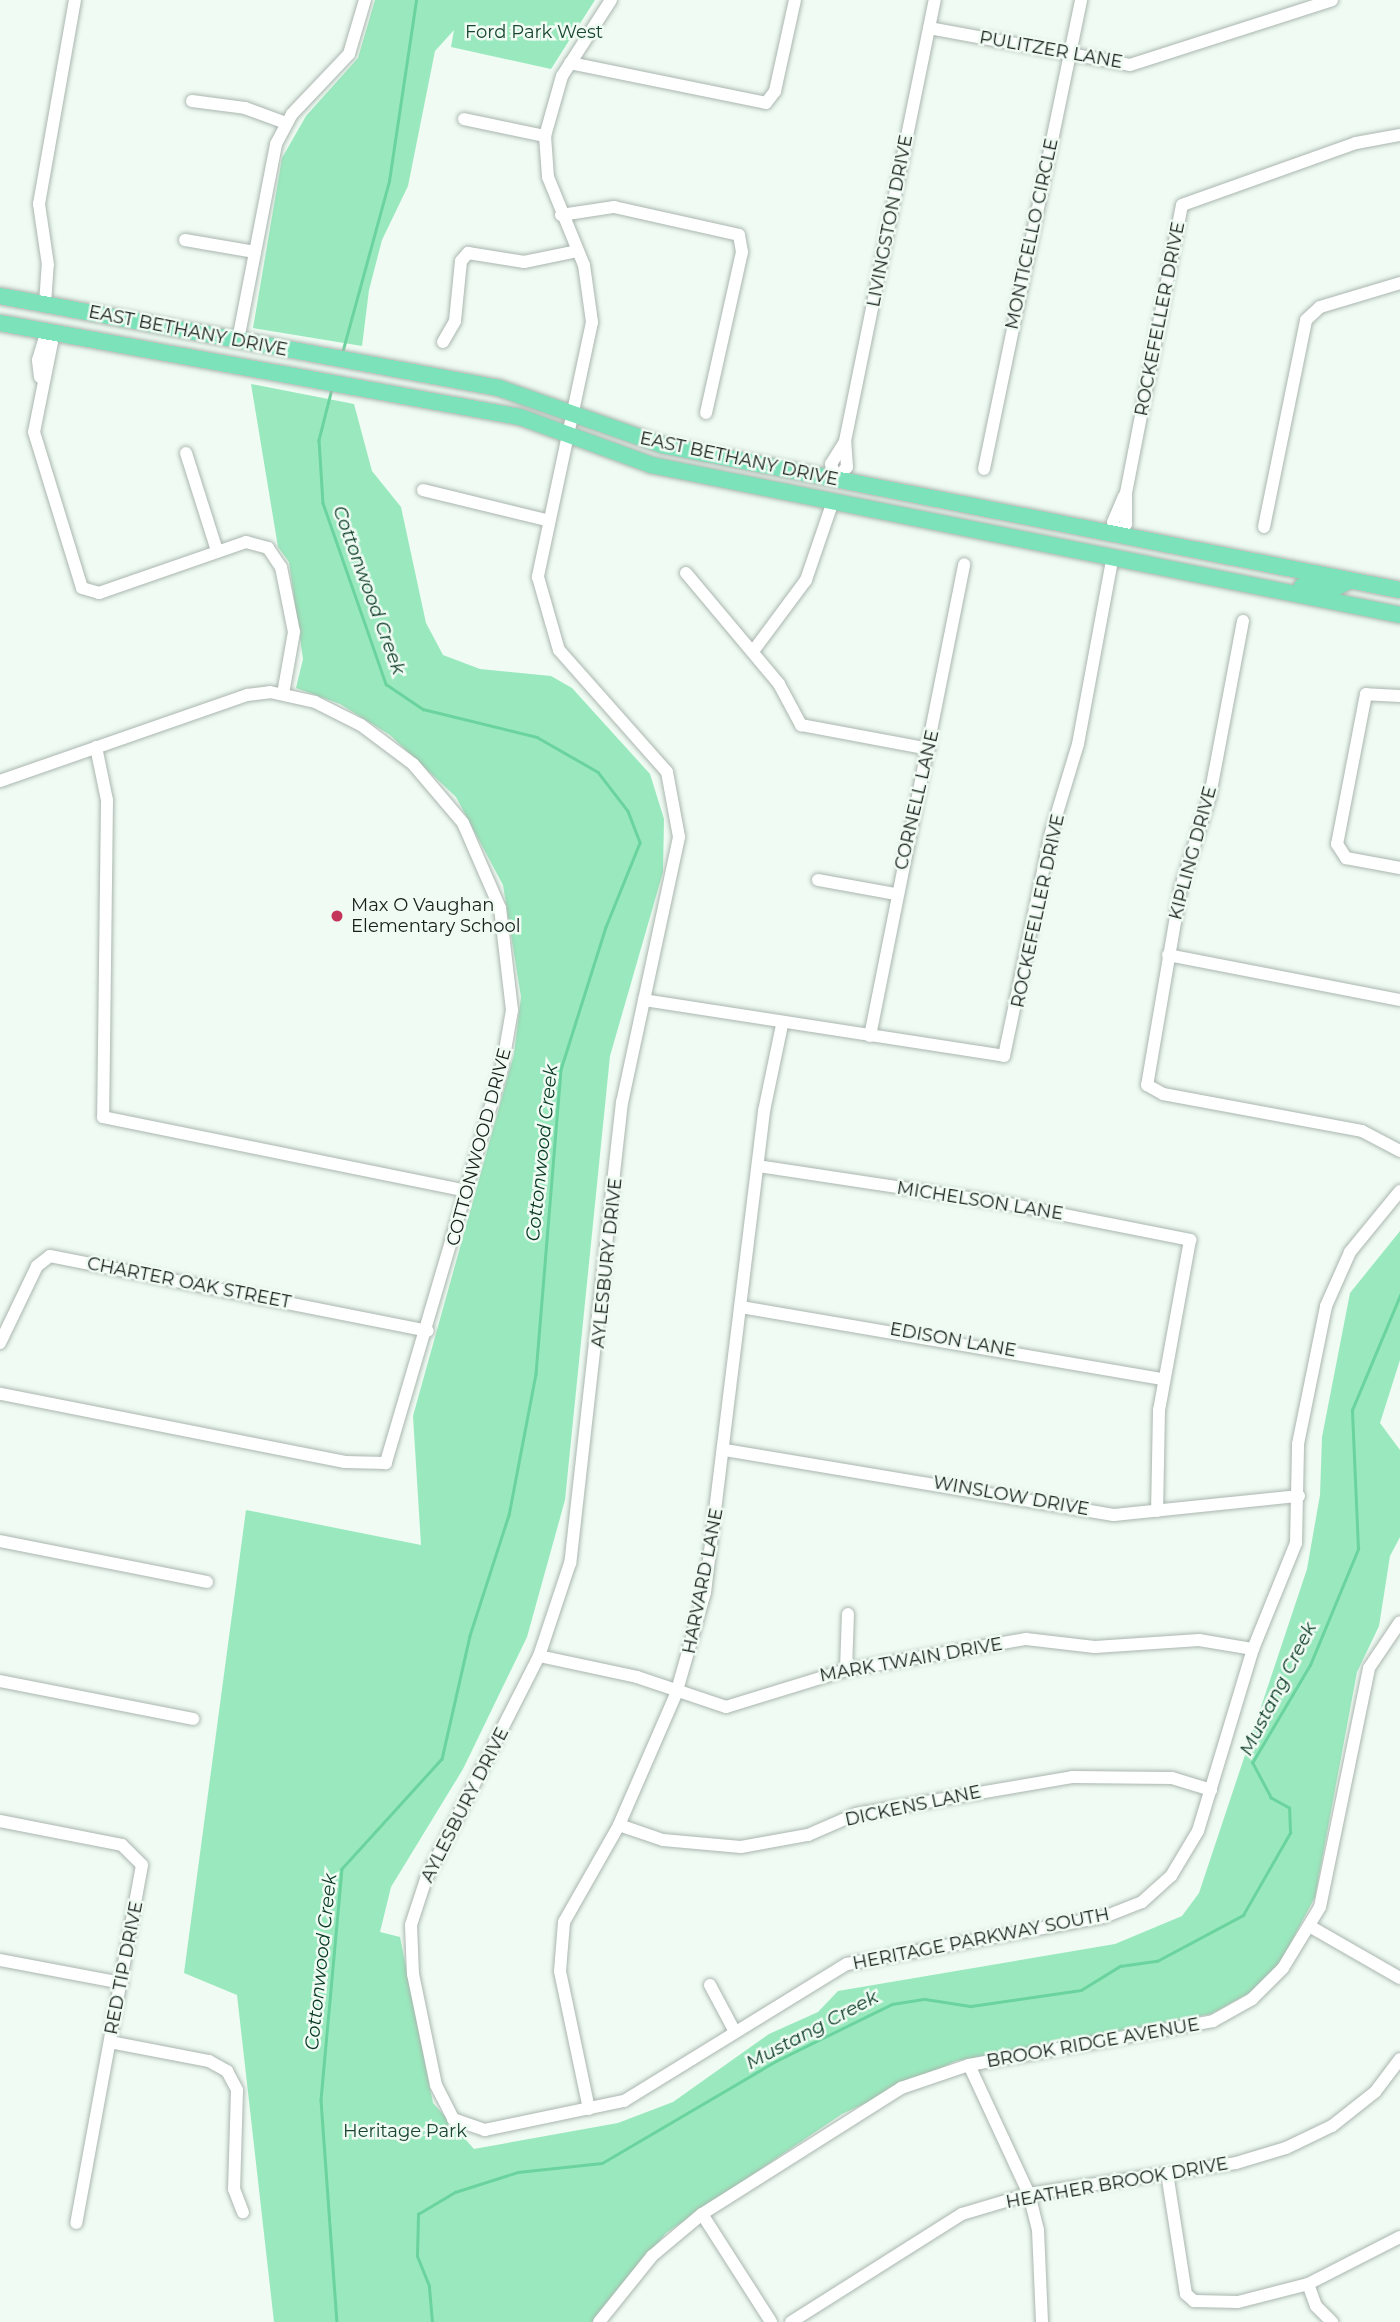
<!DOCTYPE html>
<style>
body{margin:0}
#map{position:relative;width:1400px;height:2322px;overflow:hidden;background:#effbf3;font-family:Montserrat,sans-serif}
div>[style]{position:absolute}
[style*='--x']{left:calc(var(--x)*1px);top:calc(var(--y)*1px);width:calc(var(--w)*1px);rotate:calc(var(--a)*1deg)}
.green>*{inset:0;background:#9ae9be}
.stream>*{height:2.5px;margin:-1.25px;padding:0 1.25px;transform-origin:1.25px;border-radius:1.25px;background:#6ad39e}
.roads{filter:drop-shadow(0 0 2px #aab6af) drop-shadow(0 0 2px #aab6af)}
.minor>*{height:12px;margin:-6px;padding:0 6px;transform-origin:6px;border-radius:6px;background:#fff}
.major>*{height:16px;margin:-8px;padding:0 8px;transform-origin:8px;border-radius:8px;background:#7ce2b9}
.dots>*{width:19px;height:19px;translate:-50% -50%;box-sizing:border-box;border:4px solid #effbf3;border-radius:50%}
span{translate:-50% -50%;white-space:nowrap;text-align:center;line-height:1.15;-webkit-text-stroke:5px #effbf3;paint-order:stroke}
.park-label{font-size:18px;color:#1a4631}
.street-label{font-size:18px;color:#191e1b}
.poi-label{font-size:18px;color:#191e1b}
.left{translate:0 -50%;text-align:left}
.water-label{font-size:19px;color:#093823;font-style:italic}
</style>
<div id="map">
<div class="green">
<i style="clip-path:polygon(375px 0,595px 0,551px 69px,451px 47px,454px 30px,435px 51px,408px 186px,382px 240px,369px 290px,362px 346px,253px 328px,282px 158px,306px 116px,358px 58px)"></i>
<i style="clip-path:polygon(251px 384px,354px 404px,372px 471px,401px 507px,426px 623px,443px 655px,480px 669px,551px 676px,572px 688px,650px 774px,664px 819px,663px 872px,610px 1056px,565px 1500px,527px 1637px,463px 1769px,391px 1887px,380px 1932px,400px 1937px,433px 2103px,474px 2149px,618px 2123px,673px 2102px,769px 2034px,818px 2012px,838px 1991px,1115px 1944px,1182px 1916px,1199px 1893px,1307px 1569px,1320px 1495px,1322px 1437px,1350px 1293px,1400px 1231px,1400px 1360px,1380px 1423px,1400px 1450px,1400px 1537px,1390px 1556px,1379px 1626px,1357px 1672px,1315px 1897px,1280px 1963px,1251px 1992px,1211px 2014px,956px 2061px,842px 2114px,666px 2233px,593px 2322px,274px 2322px,237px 1995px,184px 1973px,246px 1510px,421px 1545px,413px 1416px,514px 1054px,521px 997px,503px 885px,456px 797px,390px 735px,340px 704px,296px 688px,303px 659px,289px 562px,278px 547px)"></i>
</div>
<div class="stream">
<i style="--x:342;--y:353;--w:178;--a:-74.7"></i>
<i style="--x:389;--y:181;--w:183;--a:-81.5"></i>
<i style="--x:332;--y:389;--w:53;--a:104.3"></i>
<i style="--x:319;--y:440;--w:63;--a:86.4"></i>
<i style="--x:323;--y:503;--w:192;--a:70.8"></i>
<i style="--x:386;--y:684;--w:45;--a:34"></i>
<i style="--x:423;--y:709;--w:117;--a:13.8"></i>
<i style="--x:537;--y:737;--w:70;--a:29.8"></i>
<i style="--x:598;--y:772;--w:49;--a:52.4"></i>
<i style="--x:628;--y:811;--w:34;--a:69"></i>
<i style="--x:640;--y:843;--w:91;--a:112"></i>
<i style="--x:606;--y:927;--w:150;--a:107.5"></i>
<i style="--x:561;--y:1070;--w:305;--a:94.7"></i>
<i style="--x:536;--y:1374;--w:144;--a:100.8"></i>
<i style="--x:509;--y:1515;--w:127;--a:107.9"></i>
<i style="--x:470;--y:1636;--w:126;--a:102.8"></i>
<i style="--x:442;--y:1759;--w:149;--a:132.3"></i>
<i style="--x:342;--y:1869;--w:232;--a:95.2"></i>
<i style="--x:321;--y:2100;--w:223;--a:85.9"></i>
<i style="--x:432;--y:2322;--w:36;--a:-95"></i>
<i style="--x:429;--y:2286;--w:32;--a:-112"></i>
<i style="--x:417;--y:2256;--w:42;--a:-88.6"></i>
<i style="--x:418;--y:2214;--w:43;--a:-30.7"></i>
<i style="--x:455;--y:2192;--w:66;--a:-17.6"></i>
<i style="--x:518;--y:2172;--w:84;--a:-6.1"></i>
<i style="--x:602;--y:2163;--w:202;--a:-30.4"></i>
<i style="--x:776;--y:2061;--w:129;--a:-26.2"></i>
<i style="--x:892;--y:2004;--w:33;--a:-9"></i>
<i style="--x:925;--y:1999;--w:47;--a:8.7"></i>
<i style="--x:971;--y:2006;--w:111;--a:-8.3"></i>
<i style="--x:1081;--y:1990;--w:46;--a:-31.6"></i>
<i style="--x:1120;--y:1966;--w:37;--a:-8"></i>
<i style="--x:1157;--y:1961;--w:98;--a:-28.1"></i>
<i style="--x:1243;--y:1915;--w:95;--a:-60.2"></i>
<i style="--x:1290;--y:1833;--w:25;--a:-92"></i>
<i style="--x:1289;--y:1808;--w:21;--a:-151"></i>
<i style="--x:1271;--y:1798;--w:40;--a:-118"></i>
<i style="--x:1252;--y:1763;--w:114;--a:-59.4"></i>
<i style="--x:1310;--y:1665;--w:126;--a:-67.5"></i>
<i style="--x:1358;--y:1549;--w:139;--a:-92.5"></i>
<i style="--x:1352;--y:1410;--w:125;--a:-67.3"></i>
</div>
<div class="roads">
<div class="minor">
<i style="--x:611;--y:0;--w:90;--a:122.8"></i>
<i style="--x:562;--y:76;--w:62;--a:105.8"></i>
<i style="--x:545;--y:136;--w:41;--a:85.8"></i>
<i style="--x:548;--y:177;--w:95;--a:67.8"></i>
<i style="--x:584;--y:265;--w:58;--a:82"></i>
<i style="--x:592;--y:322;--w:261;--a:102"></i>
<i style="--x:538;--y:577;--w:76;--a:74"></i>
<i style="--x:559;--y:650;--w:163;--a:48.5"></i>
<i style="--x:667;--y:772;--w:66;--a:79.5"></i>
<i style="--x:679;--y:837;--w:271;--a:102.1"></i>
<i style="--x:622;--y:1102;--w:464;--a:96.4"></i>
<i style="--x:570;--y:1563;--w:98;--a:108.4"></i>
<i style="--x:539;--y:1656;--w:250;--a:116.9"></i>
<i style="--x:426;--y:1879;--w:48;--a:108.1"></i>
<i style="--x:411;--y:1925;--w:49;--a:87.7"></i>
<i style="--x:413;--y:1974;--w:113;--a:78.3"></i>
<i style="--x:436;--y:2085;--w:38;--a:63"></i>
<i style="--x:453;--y:2119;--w:34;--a:19"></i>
<i style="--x:485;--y:2130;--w:142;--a:-11.8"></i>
<i style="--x:624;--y:2101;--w:262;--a:-31.6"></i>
<i style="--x:847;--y:1964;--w:261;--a:-10.4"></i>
<i style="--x:1104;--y:1917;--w:41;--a:-21.5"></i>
<i style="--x:1142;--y:1902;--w:39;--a:-42"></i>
<i style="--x:1171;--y:1876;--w:52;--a:-59"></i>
<i style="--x:1198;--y:1831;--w:190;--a:-73.2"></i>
<i style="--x:1253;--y:1649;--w:114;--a:-67.9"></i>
<i style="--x:1296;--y:1543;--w:99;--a:-88.8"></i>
<i style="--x:1298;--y:1444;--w:141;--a:-78.5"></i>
<i style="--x:1326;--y:1306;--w:59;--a:-66"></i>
<i style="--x:1350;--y:1252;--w:79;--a:-50.7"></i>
<i style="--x:929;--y:28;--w:204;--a:10.4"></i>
<i style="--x:1130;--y:65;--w:212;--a:-17.8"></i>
<i style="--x:570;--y:63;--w:200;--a:11.5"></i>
<i style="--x:766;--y:103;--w:15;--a:-53"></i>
<i style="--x:775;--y:91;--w:93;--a:-77.6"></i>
<i style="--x:192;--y:101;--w:53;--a:7.5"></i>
<i style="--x:245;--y:108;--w:44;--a:20.1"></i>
<i style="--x:464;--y:119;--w:83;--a:11.9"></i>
<i style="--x:561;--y:215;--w:54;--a:-8.6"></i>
<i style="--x:614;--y:207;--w:128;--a:12.6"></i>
<i style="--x:739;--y:235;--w:17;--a:80"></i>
<i style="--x:742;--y:252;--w:165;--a:102.6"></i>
<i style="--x:185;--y:240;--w:71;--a:9.7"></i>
<i style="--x:45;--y:304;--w:39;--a:-86"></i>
<i style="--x:48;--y:265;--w:62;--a:-98.4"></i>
<i style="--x:39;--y:204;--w:207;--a:-80"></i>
<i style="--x:238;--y:340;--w:200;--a:-79"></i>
<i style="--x:276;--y:144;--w:34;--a:-62"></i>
<i style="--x:292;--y:114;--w:83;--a:-46.5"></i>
<i style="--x:349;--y:54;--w:56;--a:-73.5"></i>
<i style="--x:443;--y:342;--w:24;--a:-60"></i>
<i style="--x:455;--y:321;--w:60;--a:-84.3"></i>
<i style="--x:461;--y:261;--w:11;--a:-49"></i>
<i style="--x:468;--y:253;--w:57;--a:9.1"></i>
<i style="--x:524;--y:262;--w:54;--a:-11.7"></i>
<i style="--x:40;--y:377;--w:17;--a:-97"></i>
<i style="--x:38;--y:360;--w:30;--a:-73"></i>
<i style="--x:47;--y:331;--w:12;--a:66"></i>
<i style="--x:52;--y:342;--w:92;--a:101.3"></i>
<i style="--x:34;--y:432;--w:163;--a:72.9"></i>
<i style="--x:82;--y:588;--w:18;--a:16"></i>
<i style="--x:99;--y:593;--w:156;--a:-19.1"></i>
<i style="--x:246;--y:542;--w:23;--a:15"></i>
<i style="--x:268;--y:548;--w:23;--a:56"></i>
<i style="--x:281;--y:567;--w:66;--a:78.7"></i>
<i style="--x:294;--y:632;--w:63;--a:100.1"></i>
<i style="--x:186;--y:453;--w:103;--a:72.4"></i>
<i style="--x:984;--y:469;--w:479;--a:-78.3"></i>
<i style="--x:836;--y:480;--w:17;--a:-50"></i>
<i style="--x:847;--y:467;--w:26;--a:-94"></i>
<i style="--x:845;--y:441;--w:450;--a:-78.5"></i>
<i style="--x:836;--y:480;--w:17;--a:-107"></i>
<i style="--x:831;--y:464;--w:26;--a:-58"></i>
<i style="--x:423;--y:490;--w:127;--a:13.7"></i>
<i style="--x:1264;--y:527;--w:211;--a:-78.5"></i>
<i style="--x:1306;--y:320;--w:19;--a:-43"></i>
<i style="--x:1320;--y:307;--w:84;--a:-16.7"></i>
<i style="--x:1116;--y:536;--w:16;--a:-50"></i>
<i style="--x:1126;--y:524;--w:31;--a:-90"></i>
<i style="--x:1126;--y:493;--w:293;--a:-79"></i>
<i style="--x:1182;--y:205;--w:185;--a:-19.6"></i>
<i style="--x:1356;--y:143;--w:45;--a:-10.3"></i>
<i style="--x:1116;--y:536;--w:14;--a:-102"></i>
<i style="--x:1113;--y:522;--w:28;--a:-67"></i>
<i style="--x:686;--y:573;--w:145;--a:50"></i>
<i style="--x:779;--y:684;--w:47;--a:61.8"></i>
<i style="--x:801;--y:725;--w:130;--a:10.6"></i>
<i style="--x:1243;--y:621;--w:178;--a:100.7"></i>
<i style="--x:1210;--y:796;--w:96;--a:107.7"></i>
<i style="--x:1181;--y:887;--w:201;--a:99.7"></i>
<i style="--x:1147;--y:1085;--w:18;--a:29"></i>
<i style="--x:1163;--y:1094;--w:202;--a:10.5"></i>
<i style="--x:1362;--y:1131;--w:43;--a:27.8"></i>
<i style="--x:754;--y:650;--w:87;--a:-53.4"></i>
<i style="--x:806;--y:580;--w:80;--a:-71.1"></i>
<i style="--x:1400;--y:696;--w:34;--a:-177"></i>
<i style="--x:1366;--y:694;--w:153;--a:100.9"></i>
<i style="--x:1337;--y:844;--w:17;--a:57"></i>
<i style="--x:1346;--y:858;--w:55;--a:10.5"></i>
<i style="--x:96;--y:747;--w:54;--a:78.3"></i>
<i style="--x:107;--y:800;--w:317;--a:90.7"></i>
<i style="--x:103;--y:1117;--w:370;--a:11.5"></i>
<i style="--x:0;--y:781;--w:262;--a:-19.2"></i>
<i style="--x:247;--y:695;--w:23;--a:-7"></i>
<i style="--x:270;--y:692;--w:46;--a:12.5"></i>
<i style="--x:315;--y:702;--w:51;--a:26.6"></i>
<i style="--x:361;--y:725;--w:65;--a:36.9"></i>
<i style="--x:413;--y:764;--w:77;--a:49.7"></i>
<i style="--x:463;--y:823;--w:93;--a:66.5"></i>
<i style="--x:500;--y:908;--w:103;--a:83.3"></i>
<i style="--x:512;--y:1010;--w:59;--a:99.8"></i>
<i style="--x:502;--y:1068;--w:412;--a:106.4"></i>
<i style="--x:386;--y:1463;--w:41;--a:-178.6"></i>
<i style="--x:345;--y:1462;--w:352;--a:-168.8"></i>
<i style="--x:818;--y:880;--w:79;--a:10.2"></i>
<i style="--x:1168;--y:955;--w:236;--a:11"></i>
<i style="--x:644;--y:1000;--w:364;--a:8.8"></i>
<i style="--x:1004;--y:1056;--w:228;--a:-78.1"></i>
<i style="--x:1051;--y:833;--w:93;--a:-73.1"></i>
<i style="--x:1078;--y:744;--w:187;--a:-79.5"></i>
<i style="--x:870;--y:1036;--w:481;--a:-78.7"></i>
<i style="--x:758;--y:1166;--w:254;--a:8.6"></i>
<i style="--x:1009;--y:1204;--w:185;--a:11.2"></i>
<i style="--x:1190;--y:1240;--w:173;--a:100.3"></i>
<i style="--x:1159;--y:1410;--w:101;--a:91.1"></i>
<i style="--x:741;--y:1307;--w:429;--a:9.7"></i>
<i style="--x:0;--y:1343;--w:85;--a:-64.3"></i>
<i style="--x:37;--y:1266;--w:16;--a:-38"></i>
<i style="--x:50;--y:1256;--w:385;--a:11.2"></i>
<i style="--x:725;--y:1450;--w:394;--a:9.5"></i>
<i style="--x:1114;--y:1515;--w:186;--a:-5.9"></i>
<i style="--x:0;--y:1541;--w:211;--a:11.2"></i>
<i style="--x:539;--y:1656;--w:100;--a:12.1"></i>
<i style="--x:637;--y:1677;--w:94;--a:18.6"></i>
<i style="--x:726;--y:1707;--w:126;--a:-17.1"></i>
<i style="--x:846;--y:1670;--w:183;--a:-9.8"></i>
<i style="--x:1026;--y:1639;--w:69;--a:6.6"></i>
<i style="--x:1095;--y:1647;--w:104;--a:-3.9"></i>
<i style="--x:1199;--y:1640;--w:55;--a:9.5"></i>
<i style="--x:846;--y:1670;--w:56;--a:-88"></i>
<i style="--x:0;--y:1681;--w:197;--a:11.1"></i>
<i style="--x:0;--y:1821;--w:124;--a:11.1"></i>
<i style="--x:122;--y:1845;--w:28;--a:45"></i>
<i style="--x:142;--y:1865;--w:364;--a:100.4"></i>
<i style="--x:619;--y:1825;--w:46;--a:18.8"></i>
<i style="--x:663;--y:1840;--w:78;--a:5.1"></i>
<i style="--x:741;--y:1847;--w:68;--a:-10.2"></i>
<i style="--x:808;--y:1835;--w:52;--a:-23.6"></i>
<i style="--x:856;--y:1814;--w:219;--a:-9.7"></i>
<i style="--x:1072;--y:1777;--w:100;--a:0.6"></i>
<i style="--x:1172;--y:1778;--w:41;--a:17.1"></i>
<i style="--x:1311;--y:1927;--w:103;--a:29.8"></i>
<i style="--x:0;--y:1960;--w:124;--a:10.7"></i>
<i style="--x:710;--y:1985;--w:53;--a:62"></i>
<i style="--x:110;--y:2042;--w:101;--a:10.9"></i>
<i style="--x:209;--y:2061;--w:21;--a:29"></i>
<i style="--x:227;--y:2071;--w:21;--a:62"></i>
<i style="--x:237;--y:2090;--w:99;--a:91.7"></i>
<i style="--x:234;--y:2189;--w:25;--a:69"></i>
<i style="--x:969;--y:2065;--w:142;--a:65.1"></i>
<i style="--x:1029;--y:2194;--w:37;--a:76"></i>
<i style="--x:1038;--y:2230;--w:92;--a:87.5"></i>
<i style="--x:589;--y:2109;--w:141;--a:-101.9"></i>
<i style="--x:560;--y:1971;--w:49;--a:-85.3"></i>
<i style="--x:564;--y:1922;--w:112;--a:-60.4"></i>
<i style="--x:619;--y:1825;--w:143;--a:-66.5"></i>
<i style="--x:676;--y:1694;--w:106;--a:-74.1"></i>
<i style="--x:705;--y:1592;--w:485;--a:-83"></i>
<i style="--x:764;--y:1111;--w:88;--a:-78.2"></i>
<i style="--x:1167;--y:2173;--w:122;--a:81.1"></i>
<i style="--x:1186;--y:2294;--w:11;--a:41"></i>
<i style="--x:1194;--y:2301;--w:44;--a:1.3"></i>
<i style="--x:1238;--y:2302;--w:72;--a:-14.4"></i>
<i style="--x:1308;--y:2284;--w:103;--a:-27.1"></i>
<i style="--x:702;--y:2214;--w:128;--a:57.4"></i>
<i style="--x:1308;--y:2284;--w:23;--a:70"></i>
<i style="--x:1316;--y:2306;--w:23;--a:45"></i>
<i style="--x:599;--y:2322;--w:85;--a:-51.2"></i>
<i style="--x:652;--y:2256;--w:65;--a:-40"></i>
<i style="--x:702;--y:2214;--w:236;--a:-32.3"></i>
<i style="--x:901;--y:2088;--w:72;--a:-18.7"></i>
<i style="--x:969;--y:2065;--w:248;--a:-10.2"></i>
<i style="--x:1213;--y:2021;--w:45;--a:-29.4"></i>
<i style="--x:1252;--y:1999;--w:44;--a:-45"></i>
<i style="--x:1283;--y:1968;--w:71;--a:-58.8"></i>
<i style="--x:1320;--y:1907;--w:244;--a:-78.4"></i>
<i style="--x:1369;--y:1668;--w:55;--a:-56"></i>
<i style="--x:791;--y:2322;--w:202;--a:-32.3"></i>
<i style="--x:962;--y:2214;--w:70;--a:-16.6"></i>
<i style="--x:1029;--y:2194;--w:209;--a:-8.5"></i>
<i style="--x:1236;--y:2163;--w:52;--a:-16.7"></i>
<i style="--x:1286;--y:2148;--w:51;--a:-25.6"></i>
<i style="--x:1332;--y:2126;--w:55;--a:-38.3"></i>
<i style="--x:1375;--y:2092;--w:41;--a:-52.9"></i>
</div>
<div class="major">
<i style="--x:0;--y:296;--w:507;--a:10.45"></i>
<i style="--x:499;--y:388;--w:173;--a:19.3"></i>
<i style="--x:662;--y:445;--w:752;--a:11.12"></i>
<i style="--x:0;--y:323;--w:528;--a:10.25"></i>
<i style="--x:520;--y:417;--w:140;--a:20.1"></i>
<i style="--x:651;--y:465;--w:764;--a:11.32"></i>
<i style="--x:1302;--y:586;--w:31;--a:6"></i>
<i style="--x:1333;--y:589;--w:18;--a:-27"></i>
</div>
</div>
<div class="dots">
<i style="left:337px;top:916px;background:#c4355b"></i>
</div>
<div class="park-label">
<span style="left:534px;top:32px">Ford Park West</span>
<span style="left:405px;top:2131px">Heritage Park</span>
</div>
<div class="street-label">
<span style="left:1051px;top:50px;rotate:10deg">PULITZER LANE</span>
<span style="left:890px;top:221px;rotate:-79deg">LIVINGSTON DRIVE</span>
<span style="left:1032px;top:234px;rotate:-78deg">MONTICELLO CIRCLE</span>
<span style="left:1160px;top:319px;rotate:-79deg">ROCKEFELLER DRIVE</span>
<span style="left:188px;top:331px;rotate:11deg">EAST BETHANY DRIVE</span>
<span style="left:739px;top:459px;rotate:12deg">EAST BETHANY DRIVE</span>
<span style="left:917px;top:800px;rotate:-77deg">CORNELL LANE</span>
<span style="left:1193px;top:853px;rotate:-75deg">KIPLING DRIVE</span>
<span style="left:1038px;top:911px;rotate:-78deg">ROCKEFELLER DRIVE</span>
<span style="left:479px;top:1147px;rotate:-75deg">COTTONWOOD DRIVE</span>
<span style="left:980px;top:1201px;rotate:9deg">MICHELSON LANE</span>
<span style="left:607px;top:1263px;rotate:-84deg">AYLESBURY DRIVE</span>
<span style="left:189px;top:1283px;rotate:11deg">CHARTER OAK STREET</span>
<span style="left:953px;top:1340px;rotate:10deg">EDISON LANE</span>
<span style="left:1011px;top:1496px;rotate:10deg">WINSLOW DRIVE</span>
<span style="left:703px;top:1581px;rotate:-79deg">HARVARD LANE</span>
<span style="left:911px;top:1660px;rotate:-10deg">MARK TWAIN DRIVE</span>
<span style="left:465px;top:1805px;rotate:-63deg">AYLESBURY DRIVE</span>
<span style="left:913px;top:1806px;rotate:-12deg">DICKENS LANE</span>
<span style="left:981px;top:1939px;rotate:-11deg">HERITAGE PARKWAY SOUTH</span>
<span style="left:124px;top:1968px;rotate:-79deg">RED TIP DRIVE</span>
<span style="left:1093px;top:2043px;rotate:-10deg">BROOK RIDGE AVENUE</span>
<span style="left:1117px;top:2183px;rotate:-10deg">HEATHER BROOK DRIVE</span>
</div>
<div class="poi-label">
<span class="left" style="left:351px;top:916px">Max O Vaughan<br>Elementary School</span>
</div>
<div class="water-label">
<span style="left:369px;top:590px;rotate:70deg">Cottonwood Creek</span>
<span style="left:542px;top:1153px;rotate:-84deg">Cottonwood Creek</span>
<span style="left:1278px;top:1689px;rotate:-63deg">Mustang Creek</span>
<span style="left:321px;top:1962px;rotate:-84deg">Cottonwood Creek</span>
<span style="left:812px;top:2030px;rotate:-28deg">Mustang Creek</span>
</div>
</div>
